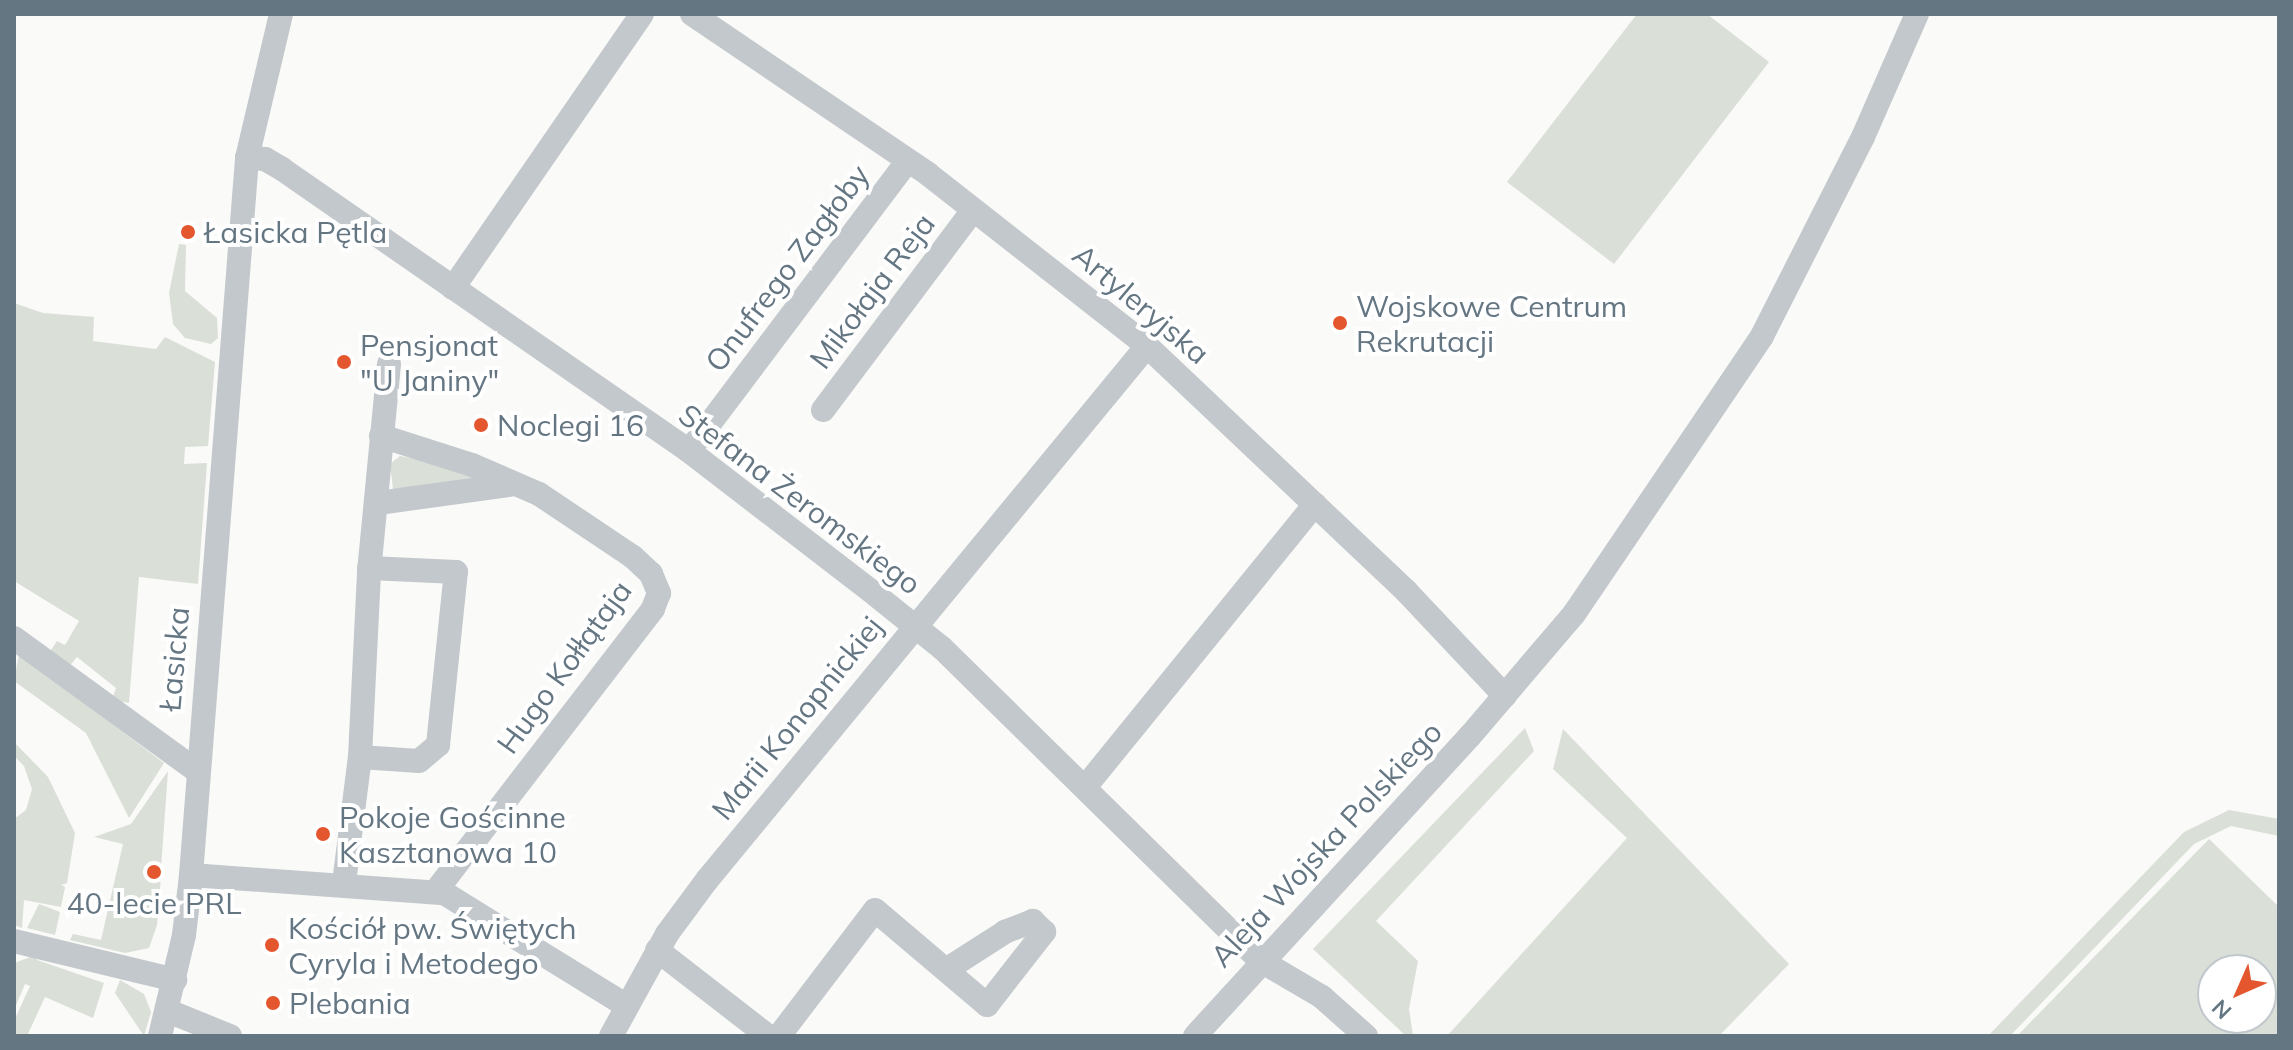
<!DOCTYPE html>
<meta charset="utf-8">
<style>
body{margin:0}
#map{position:relative;width:2293px;height:1050px;overflow:hidden;background:#fafaf8;font-family:Mulish,sans-serif}
div>[style]{position:absolute}
[style*='--x']{left:calc(var(--x)*1px);top:calc(var(--y)*1px);width:calc(var(--w)*1px);rotate:calc(var(--a)*1deg)}
.green>*{inset:0;background:#dadfd7}
.minor>*{height:24px;margin:-12px;padding:0 12px;transform-origin:12px;border-radius:12px;background:#c3c8cc}
.dots>*{width:22px;height:22px;translate:-50% -50%;box-sizing:border-box;border:4px solid #fff;border-radius:50%}
span{translate:-50% -50%;white-space:nowrap;text-align:center;line-height:1.15;-webkit-text-stroke:8px #fff;paint-order:stroke}
.poi-label{font-size:30px;color:#657683}
.left{translate:0 -50%;text-align:left}
.street-label{font-size:30px;color:#657683}
.frame{position:absolute;inset:0;border:16px solid #657683;pointer-events:none}
.north{position:absolute;left:2197px;top:954px;width:80px;height:80px;box-sizing:border-box;background:#fff;border:2px solid #c1c8cd;border-radius:50%;rotate:225deg;font-size:22px;font-weight:700;line-height:32px;text-align:center;color:#657683}
.north::after{content:'';display:block;margin:auto;width:28px;height:36px;background:#e4572e;clip-path:polygon(50% 0,100% 100%,50% 72%,0 100%)}
</style>
<div id="map">
<div class="green">
<i style="clip-path:polygon(1637px 14px,1707px 14px,1769px 62px,1614px 264px,1507px 182px)"></i>
<i style="clip-path:polygon(179px 244px,186px 245px,185px 291px,217px 318px,218px 338px,211px 344px,185px 338px,173px 324px,169px 293px)"></i>
<i style="clip-path:polygon(14px 303px,43px 313px,94px 317px,93px 341px,156px 349px,165px 337px,215px 362px,208px 446px,185px 447px,184px 464px,207px 463px,198px 584px,139px 577px,129px 703px,112px 700px,116px 688px,77px 657px,67px 669px,49px 653px,57px 641px,65px 645px,79px 621px,14px 581px)"></i>
<i style="clip-path:polygon(400px 456px,431px 462px,480px 481px,393px 489px,390px 464px)"></i>
<i style="clip-path:polygon(19px 654px,164px 763px,129px 818px,86px 733px,14px 681px)"></i>
<i style="clip-path:polygon(1525px 728px,1534px 751px,1376px 921px,1418px 961px,1409px 1009px,1413px 1036px,1406px 1036px,1313px 949px)"></i>
<i style="clip-path:polygon(1563px 729px,1789px 964px,1719px 1036px,1447px 1036px,1627px 838px,1553px 769px)"></i>
<i style="clip-path:polygon(14px 742px,48px 777px,75px 833px,67px 883px,61px 885px,65px 887px,61px 907px,24px 900px,22px 928px,14px 925px,14px 819px,26px 810px,32px 789px,24px 766px,14px 756px)"></i>
<i style="clip-path:polygon(168px 771px,161px 868px,156px 869px,155px 876px,161px 876px,157px 925px,149px 948px,125px 953px,70px 940px,73px 934px,101px 940px,123px 844px,94px 837px,131px 824px)"></i>
<i style="clip-path:polygon(2229px 810px,2279px 819px,2279px 836px,2231px 826px,2194px 844px,2010px 1036px,1988px 1036px,2184px 832px)"></i>
<i style="clip-path:polygon(evenodd,2209px 839px,2279px 907px,2279px 1036px,2017px 1036px,2209px 839px,2213px 970px,2261px 970px,2261px 1018px,2213px 1018px,2213px 970px)"></i>
<i style="clip-path:polygon(39px 904px,60px 912px,55px 935px,27px 928px)"></i>
<i style="clip-path:polygon(36px 955px,37px 960px,104px 983px,93px 1018px,45px 997px,27px 1036px,14px 1036px,14px 1021px,30px 986px,25px 984px,14px 1010px,14px 963px)"></i>
<i style="clip-path:polygon(120px 980px,144px 994px,151px 1012px,144px 1036px,115px 993px)"></i>
</div>
<div class="minor">
<i style="--x:692;--y:14;--w:285;--a:34.1"></i>
<i style="--x:928;--y:174;--w:278;--a:38.1"></i>
<i style="--x:1147;--y:346;--w:357;--a:43.4"></i>
<i style="--x:1406;--y:591;--w:144;--a:46.7"></i>
<i style="--x:247;--y:158;--w:18;--a:3"></i>
<i style="--x:265;--y:159;--w:20;--a:30"></i>
<i style="--x:282;--y:169;--w:495;--a:34.7"></i>
<i style="--x:689;--y:451;--w:237;--a:37.6"></i>
<i style="--x:877;--y:596;--w:83;--a:38.7"></i>
<i style="--x:942;--y:648;--w:447;--a:44.5"></i>
<i style="--x:1261;--y:961;--w:71;--a:30.5"></i>
<i style="--x:1322;--y:997;--w:59;--a:41.6"></i>
<i style="--x:453;--y:288;--w:333;--a:-55.4"></i>
<i style="--x:823;--y:410;--w:250;--a:-53.1"></i>
<i style="--x:381;--y:436;--w:96;--a:17.7"></i>
<i style="--x:472;--y:465;--w:73;--a:23.4"></i>
<i style="--x:539;--y:494;--w:113;--a:33.8"></i>
<i style="--x:633;--y:557;--w:25;--a:43"></i>
<i style="--x:651;--y:574;--w:21;--a:67"></i>
<i style="--x:659;--y:593;--w:17;--a:111"></i>
<i style="--x:653;--y:609;--w:356;--a:127.6"></i>
<i style="--x:689;--y:451;--w:362;--a:-53"></i>
<i style="--x:378;--y:503;--w:133;--a:-7.8"></i>
<i style="--x:14;--y:638;--w:226;--a:36"></i>
<i style="--x:360;--y:757;--w:59;--a:3.9"></i>
<i style="--x:419;--y:761;--w:25;--a:-40"></i>
<i style="--x:438;--y:745;--w:174;--a:-84.1"></i>
<i style="--x:456;--y:572;--w:87;--a:-177.4"></i>
<i style="--x:1086;--y:786;--w:363;--a:-50.9"></i>
<i style="--x:191;--y:875;--w:254;--a:4.1"></i>
<i style="--x:444;--y:893;--w:215;--a:31.7"></i>
<i style="--x:344;--y:883;--w:127;--a:-82.8"></i>
<i style="--x:360;--y:757;--w:185;--a:-87.2"></i>
<i style="--x:369;--y:572;--w:209;--a:-84.5"></i>
<i style="--x:14;--y:941;--w:166;--a:13.6"></i>
<i style="--x:657;--y:950;--w:140;--a:37.8"></i>
<i style="--x:168;--y:1011;--w:67;--a:22"></i>
<i style="--x:160;--y:1036;--w:104;--a:-76.6"></i>
<i style="--x:184;--y:935;--w:60;--a:-83.3"></i>
<i style="--x:191;--y:875;--w:719;--a:-85.53"></i>
<i style="--x:247;--y:158;--w:148;--a:-76.7"></i>
<i style="--x:611;--y:1036;--w:116;--a:-61.2"></i>
<i style="--x:667;--y:934;--w:67;--a:-53.5"></i>
<i style="--x:707;--y:880;--w:692;--a:-50.51"></i>
<i style="--x:779;--y:1036;--w:158;--a:-52.7"></i>
<i style="--x:875;--y:910;--w:147;--a:40.3"></i>
<i style="--x:987;--y:1005;--w:93;--a:-52"></i>
<i style="--x:1044;--y:932;--w:16;--a:-135"></i>
<i style="--x:1033;--y:921;--w:30;--a:159"></i>
<i style="--x:1005;--y:932;--w:67;--a:147.3"></i>
<i style="--x:1195;--y:1036;--w:407;--a:-47.5"></i>
<i style="--x:1470;--y:736;--w:160;--a:-49.6"></i>
<i style="--x:1574;--y:614;--w:336;--a:-55.9"></i>
<i style="--x:1762;--y:336;--w:223;--a:-63.1"></i>
<i style="--x:1863;--y:137;--w:134;--a:-66.3"></i>
</div>
<div class="dots">
<i style="left:188px;top:232px;background:#e4572e"></i>
<i style="left:1340px;top:323px;background:#e4572e"></i>
<i style="left:344px;top:362px;background:#e4572e"></i>
<i style="left:481px;top:425px;background:#e4572e"></i>
<i style="left:323px;top:834px;background:#e4572e"></i>
<i style="left:154px;top:872px;background:#e4572e"></i>
<i style="left:272px;top:945px;background:#e4572e"></i>
<i style="left:273px;top:1003px;background:#e4572e"></i>
</div>
<div class="poi-label">
<span class="left" style="left:204px;top:232px">Łasicka Pętla</span>
<span class="left" style="left:1356px;top:323px">Wojskowe Centrum<br>Rekrutacji</span>
<span class="left" style="left:360px;top:362px">Pensjonat<br>"U Janiny"</span>
<span class="left" style="left:497px;top:425px">Noclegi 16</span>
<span class="left" style="left:339px;top:834px">Pokoje Gościnne<br>Kasztanowa 10</span>
<span style="left:154px;top:903px">40-lecie PRL</span>
<span class="left" style="left:288px;top:945px">Kościół pw. Świętych<br>Cyryla i Metodego</span>
<span class="left" style="left:289px;top:1003px">Plebania</span>
</div>
<div class="street-label">
<span style="left:787px;top:268px;rotate:-53deg">Onufrego Zagłoby</span>
<span style="left:872px;top:291px;rotate:-53deg">Mikołaja Reja</span>
<span style="left:1141px;top:304px;rotate:40deg">Artyleryjska</span>
<span style="left:800px;top:499px;rotate:37deg">Stefana Żeromskiego</span>
<span style="left:174px;top:659px;rotate:-85deg">Łasicka</span>
<span style="left:564px;top:667px;rotate:-54deg">Hugo Kołłątaja</span>
<span style="left:797px;top:718px;rotate:-51deg">Marii Konopnickiej</span>
<span style="left:1326px;top:844px;rotate:-47deg">Aleja Wojska Polskiego</span>
</div>
<div class="frame"></div>
<div class="north">N</div>
</div>
